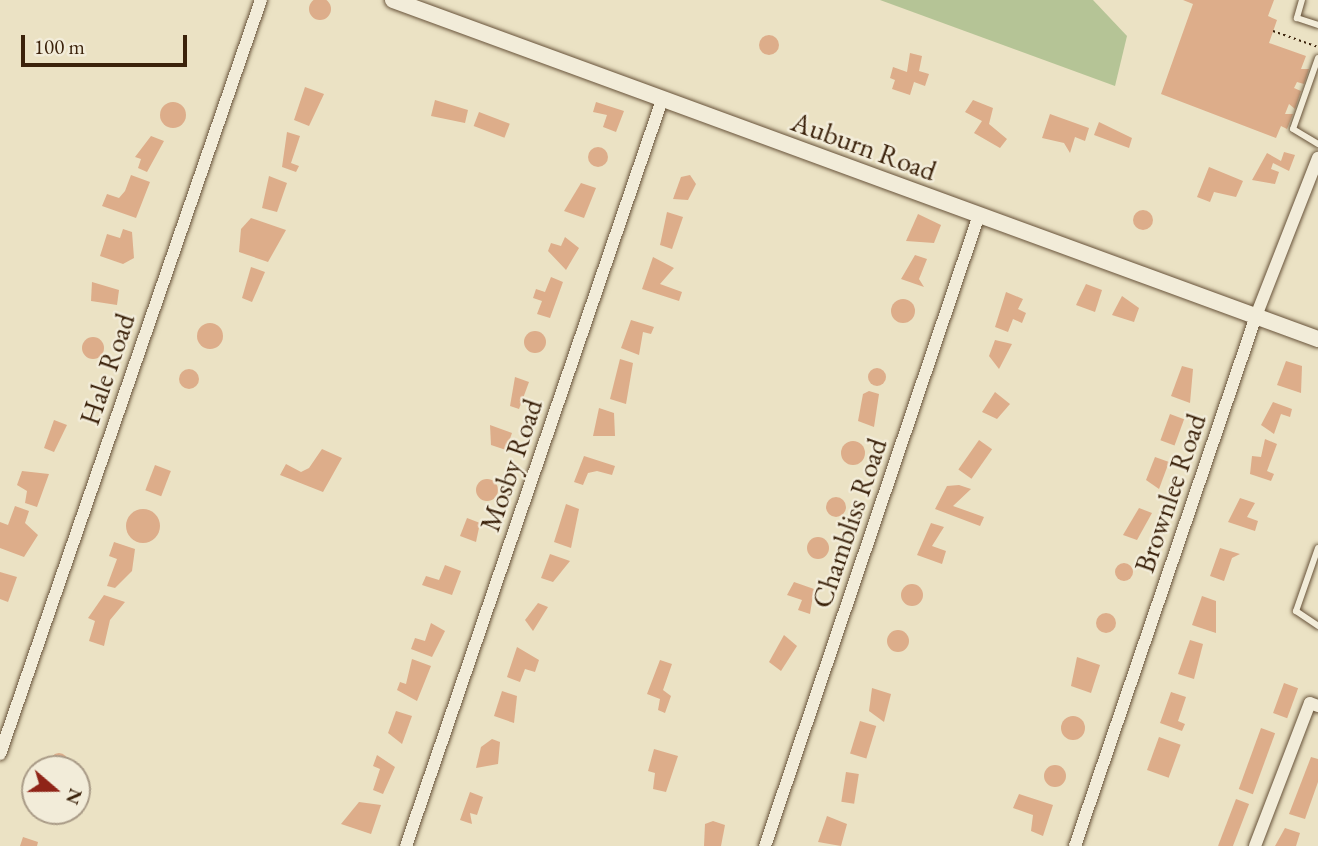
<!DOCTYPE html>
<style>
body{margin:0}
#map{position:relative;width:1318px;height:846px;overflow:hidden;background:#ebe2c4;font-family:"EB Garamond",serif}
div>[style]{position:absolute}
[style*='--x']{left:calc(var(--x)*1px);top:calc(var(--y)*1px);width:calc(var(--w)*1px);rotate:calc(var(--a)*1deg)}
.green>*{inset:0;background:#b5c496}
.building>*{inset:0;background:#ddad8a;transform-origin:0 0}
.round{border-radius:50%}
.path>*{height:2px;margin-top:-1px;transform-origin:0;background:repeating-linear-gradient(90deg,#3b220b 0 2px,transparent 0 5.5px)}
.roads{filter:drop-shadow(0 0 2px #675239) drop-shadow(0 0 2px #675239)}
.service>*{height:6px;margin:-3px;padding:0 3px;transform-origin:3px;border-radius:3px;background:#f2ecd9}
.minor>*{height:12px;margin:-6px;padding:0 6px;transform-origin:6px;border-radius:6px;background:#f2ecd9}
.tertiary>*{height:16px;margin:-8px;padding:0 8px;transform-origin:8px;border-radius:8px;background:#f2ecd9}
span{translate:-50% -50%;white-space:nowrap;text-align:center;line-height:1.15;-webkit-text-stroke:5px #f2ecd9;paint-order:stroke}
.street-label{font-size:28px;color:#3b220b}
.north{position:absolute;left:21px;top:755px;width:70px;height:70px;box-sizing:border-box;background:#f2ecd9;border:2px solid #a99b87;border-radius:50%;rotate:110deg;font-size:19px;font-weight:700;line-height:28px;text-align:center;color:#3b220b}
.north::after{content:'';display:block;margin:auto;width:24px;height:32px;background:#8f2418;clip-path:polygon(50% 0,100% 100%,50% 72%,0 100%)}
.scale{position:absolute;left:21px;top:35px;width:166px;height:32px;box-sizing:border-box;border:4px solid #3b220b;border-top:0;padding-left:9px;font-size:21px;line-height:24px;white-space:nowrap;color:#3b220b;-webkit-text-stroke:5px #f2ecd9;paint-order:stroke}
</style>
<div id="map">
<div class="green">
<i style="clip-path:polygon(880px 0,1093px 0,1127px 36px,1115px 86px)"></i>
</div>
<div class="building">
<i class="round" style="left:309px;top:-2px;width:22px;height:22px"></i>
<i style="clip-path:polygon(1183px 0,1274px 0,1268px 16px,1277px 20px,1269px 43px,1306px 56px,1301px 69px,1309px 69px,1304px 84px,1297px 82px,1294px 88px,1301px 91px,1295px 109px,1289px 104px,1285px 114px,1293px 114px,1287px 129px,1281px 126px,1276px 138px,1161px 94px,1193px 4px)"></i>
<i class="round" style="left:759px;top:35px;width:20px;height:20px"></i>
<i style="clip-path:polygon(910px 53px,922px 56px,919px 71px,929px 74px,925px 86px,914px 82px,910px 95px,892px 89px,895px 80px,890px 78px,893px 67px,907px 72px)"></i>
<i style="clip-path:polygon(305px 87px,324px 94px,309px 126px,294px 120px)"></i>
<i style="clip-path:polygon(435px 100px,468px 110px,465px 123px,431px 116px)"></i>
<i style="clip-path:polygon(973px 100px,993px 108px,989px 124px,1007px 139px,1000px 148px,974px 133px,982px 121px,965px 112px)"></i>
<i style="clip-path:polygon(596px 102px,624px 111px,616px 132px,603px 127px,607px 115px,593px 112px)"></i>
<i class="round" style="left:160px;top:102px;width:26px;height:26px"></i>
<i style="left:479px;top:112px;width:33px;height:15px;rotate:21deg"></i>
<i style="clip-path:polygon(1050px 114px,1089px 128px,1085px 141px,1075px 137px,1070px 153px,1064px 143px,1042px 138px)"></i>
<i style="clip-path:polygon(1099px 122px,1132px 138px,1129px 148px,1094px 135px)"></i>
<i style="clip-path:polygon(287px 132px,300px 136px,291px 163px,299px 166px,296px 172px,282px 167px)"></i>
<i style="clip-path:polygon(151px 136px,164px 141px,147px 172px,138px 168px,141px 159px,135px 157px)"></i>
<i class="round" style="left:588px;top:147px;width:20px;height:20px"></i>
<i style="clip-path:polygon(1284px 152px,1295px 155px,1289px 171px,1273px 163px,1271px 169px,1279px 172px,1275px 184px,1252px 180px,1267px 153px,1281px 161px)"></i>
<i style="clip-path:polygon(1209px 167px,1243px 181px,1236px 197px,1214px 192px,1210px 202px,1197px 197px)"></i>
<i style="clip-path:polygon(131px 175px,150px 182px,136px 218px,102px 206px,107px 194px,119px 198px,125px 191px)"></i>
<i style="clip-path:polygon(690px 175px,696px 184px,688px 200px,673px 199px,681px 177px)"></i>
<i style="clip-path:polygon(269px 176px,287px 183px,277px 212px,262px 208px)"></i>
<i style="clip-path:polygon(581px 183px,596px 188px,584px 218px,564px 211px)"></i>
<i class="round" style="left:1133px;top:210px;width:20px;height:20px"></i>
<i style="clip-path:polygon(667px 212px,683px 217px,672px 249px,660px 245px)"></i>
<i style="clip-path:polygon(918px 214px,941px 225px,934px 243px,906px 241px)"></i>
<i style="clip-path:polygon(251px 218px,286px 230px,268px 262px,239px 252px,241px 229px)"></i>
<i style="clip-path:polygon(123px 229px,132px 232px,134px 258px,123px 264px,100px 256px,107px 234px,120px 238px)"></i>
<i style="clip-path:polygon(565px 237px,579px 248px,566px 270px,548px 251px,551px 243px,561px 246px)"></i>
<i style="clip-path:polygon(915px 255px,927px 259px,919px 279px,924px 287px,901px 279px)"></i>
<i style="clip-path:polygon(653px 257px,674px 268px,660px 284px,682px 292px,679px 301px,642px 289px)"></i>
<i style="clip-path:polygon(251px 267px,265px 272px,252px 302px,242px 298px)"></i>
<i style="clip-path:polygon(551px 277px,563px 282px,550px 318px,537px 314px,542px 301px,533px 298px,536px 289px,545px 292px)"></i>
<i style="clip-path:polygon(92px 282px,119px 290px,117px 305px,91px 301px)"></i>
<i style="clip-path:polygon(1086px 284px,1102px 290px,1095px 312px,1076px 305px)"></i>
<i style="clip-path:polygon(1006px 292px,1023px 299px,1018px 309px,1026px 313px,1022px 323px,1013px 319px,1008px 332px,995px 327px)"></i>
<i style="clip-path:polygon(1122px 296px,1139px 308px,1134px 322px,1112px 315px)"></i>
<i class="round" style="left:891px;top:299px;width:24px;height:24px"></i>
<i style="clip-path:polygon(631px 320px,654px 327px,651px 334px,643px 332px,639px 355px,621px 348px)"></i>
<i class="round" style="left:197px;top:323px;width:26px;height:26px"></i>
<i class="round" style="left:524px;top:331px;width:22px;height:22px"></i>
<i class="round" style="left:82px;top:337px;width:22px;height:22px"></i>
<i style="clip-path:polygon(995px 340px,1012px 344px,999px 369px,989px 356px)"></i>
<i style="clip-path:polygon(620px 359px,633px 363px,626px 404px,610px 399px)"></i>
<i style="clip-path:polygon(1286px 361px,1302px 366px,1301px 393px,1277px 385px)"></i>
<i style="clip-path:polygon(1182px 366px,1193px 369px,1190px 403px,1171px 396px)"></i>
<i class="round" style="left:868px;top:368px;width:18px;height:18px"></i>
<i class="round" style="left:179px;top:369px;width:20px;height:20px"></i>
<i style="clip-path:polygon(515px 377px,529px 382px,519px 409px,510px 406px)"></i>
<i style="clip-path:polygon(869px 391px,879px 394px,874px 427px,858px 421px,863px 394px)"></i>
<i style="clip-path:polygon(995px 392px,1010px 404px,997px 419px,982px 412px)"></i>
<i style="clip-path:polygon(1273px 402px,1292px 409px,1290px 417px,1281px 414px,1274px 434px,1261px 425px)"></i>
<i style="clip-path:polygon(599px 408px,614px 413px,615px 436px,593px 436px)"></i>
<i style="left:1170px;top:414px;width:15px;height:28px;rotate:20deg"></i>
<i style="clip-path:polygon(54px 420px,67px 425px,54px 452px,44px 448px)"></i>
<i style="clip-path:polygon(490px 425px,512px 433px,506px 450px,491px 445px)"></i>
<i style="clip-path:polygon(1265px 439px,1277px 444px,1267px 471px,1274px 474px,1271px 481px,1250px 474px,1252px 456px,1261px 457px)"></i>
<i style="left:979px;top:440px;width:16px;height:36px;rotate:35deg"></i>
<i class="round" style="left:841px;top:441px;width:24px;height:24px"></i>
<i style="clip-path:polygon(322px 449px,342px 458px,323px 492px,280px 475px,286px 464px,301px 472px,309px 468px)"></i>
<i style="clip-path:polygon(584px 456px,615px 466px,612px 475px,597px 471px,588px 473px,583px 485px,574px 482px)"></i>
<i style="clip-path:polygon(1155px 457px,1169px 462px,1159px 489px,1146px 480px)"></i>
<i style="left:155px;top:465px;width:17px;height:27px;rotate:21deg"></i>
<i style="clip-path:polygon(22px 471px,49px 474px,37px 507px,25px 503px,27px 491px,17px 485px)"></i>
<i class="round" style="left:476px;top:479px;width:22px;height:22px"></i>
<i style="clip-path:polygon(959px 485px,971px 489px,953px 506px,984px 517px,980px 526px,935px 509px,947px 486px)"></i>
<i class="round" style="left:826px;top:497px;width:20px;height:20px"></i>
<i style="clip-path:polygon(1240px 498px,1255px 503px,1247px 517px,1258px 521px,1255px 531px,1228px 522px)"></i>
<i style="clip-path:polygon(566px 504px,579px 509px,571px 548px,554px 542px)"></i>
<i style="clip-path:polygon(15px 506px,29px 511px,25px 523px,38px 535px,24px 557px,0 548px,0 522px,8px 525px)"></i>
<i style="clip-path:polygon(1139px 508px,1152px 513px,1137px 540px,1123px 535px)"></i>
<i class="round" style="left:126px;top:509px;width:34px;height:34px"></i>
<i style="clip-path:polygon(467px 518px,480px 523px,476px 542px,460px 536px)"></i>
<i style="clip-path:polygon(931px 523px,944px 527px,932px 546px,946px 551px,942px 564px,917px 555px)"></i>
<i class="round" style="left:807px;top:537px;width:22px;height:22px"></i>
<i style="clip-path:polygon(114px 542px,135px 549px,132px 571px,115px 588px,107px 586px,117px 559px,109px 556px)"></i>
<i style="clip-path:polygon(1220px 548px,1240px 554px,1232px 558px,1224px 581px,1210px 576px)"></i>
<i style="clip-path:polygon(550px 554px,570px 561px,553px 582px,541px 578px)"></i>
<i class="round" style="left:1115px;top:563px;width:18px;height:18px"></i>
<i style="clip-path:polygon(445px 565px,461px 571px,452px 595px,422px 585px,426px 576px,439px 580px)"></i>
<i style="clip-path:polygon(0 572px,17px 577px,8px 602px,0 599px)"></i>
<i style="clip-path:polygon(794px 582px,814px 589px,810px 614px,798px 610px,802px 600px,787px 595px)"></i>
<i class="round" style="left:901px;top:584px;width:22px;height:22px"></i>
<i style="clip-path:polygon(104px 595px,125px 602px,110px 620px,104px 646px,89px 641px,95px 621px,88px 618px)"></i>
<i style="clip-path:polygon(1202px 596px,1216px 601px,1216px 633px,1192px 625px)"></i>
<i style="clip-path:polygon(538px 603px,548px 607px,533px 631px,525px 620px)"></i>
<i class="round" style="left:1096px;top:613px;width:20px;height:20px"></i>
<i style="clip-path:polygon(431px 623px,445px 631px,432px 657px,411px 649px,415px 638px,425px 641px)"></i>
<i class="round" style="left:887px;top:630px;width:22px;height:22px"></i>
<i style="clip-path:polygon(784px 635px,797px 646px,781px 671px,769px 662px)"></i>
<i style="clip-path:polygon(1190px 640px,1203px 644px,1194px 679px,1178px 674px)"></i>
<i style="clip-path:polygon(517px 647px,539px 660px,535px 672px,525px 669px,520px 682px,507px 677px)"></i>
<i style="clip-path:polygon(1077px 657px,1100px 665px,1091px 693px,1071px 686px)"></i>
<i style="clip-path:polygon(412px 659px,431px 666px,417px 701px,397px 690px,400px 682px,406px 684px)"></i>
<i style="clip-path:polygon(660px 660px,672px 664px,663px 690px,671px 696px,665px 713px,658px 710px,660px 699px,647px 694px)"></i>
<i style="left:1284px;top:683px;width:15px;height:32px;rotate:20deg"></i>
<i style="clip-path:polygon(872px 688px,891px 694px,884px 722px,869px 711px)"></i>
<i style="clip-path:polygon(502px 691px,517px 696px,514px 723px,494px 716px)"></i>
<i style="clip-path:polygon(1171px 692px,1186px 697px,1178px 721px,1185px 724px,1182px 731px,1160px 723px)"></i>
<i style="clip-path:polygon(396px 711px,412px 716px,402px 744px,388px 733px)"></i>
<i class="round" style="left:1061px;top:716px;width:24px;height:24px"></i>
<i style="left:860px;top:721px;width:17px;height:34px;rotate:17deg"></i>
<i style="left:1261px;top:728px;width:15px;height:65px;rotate:20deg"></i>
<i style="left:1159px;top:737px;width:23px;height:35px;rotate:20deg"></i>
<i style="clip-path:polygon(492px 739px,500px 742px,498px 764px,476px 768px,481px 747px)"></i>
<i style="clip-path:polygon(654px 749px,678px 756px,666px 792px,653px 789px,655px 773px,648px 771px)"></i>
<i class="round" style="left:50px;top:753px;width:18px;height:18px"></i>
<i style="clip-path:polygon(377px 755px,395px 767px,383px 794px,373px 790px,380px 769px,373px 766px)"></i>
<i style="clip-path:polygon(1311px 757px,1318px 759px,1318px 782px,1305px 819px,1289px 814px)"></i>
<i class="round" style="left:1044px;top:765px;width:22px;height:22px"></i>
<i style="left:846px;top:772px;width:13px;height:30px;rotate:9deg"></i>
<i style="clip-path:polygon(470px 792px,483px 797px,477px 815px,470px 813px,472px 824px,460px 820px)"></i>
<i style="clip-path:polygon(1019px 794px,1053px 805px,1043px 836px,1031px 831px,1033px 815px,1013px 808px)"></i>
<i style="left:1236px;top:799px;width:14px;height:50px;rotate:21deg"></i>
<i style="clip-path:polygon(359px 802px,381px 805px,371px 834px,341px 824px)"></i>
<i style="clip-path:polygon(827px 816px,847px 824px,841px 846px,818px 842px)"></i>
<i style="clip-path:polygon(713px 821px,725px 825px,721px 846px,704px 846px,705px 824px)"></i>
<i style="clip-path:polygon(1285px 828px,1300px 833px,1296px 846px,1275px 846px)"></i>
<i style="clip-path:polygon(23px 837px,38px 842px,37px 846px,20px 846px)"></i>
</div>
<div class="path">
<i style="--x:1273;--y:31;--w:48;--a:19.6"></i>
</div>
<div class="roads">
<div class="service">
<i style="--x:1302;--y:0;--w:19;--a:106"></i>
<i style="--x:1297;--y:18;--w:22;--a:18"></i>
<i style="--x:1318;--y:58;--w:75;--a:109.4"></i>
<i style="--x:1293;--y:129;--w:29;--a:31"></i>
<i style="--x:1318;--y:548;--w:67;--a:109.2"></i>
<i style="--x:1296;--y:611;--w:27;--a:34"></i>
</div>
<div class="minor">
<i style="--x:0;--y:754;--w:798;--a:-70.91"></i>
<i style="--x:406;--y:846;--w:789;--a:-71.06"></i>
<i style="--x:765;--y:846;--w:666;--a:-71.27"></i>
<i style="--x:1075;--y:846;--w:560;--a:-71.14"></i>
<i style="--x:1256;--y:316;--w:170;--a:-68.6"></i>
<i style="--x:1255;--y:846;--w:153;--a:-69"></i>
<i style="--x:1310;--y:703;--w:9;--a:21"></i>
</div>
<div class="tertiary">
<i style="--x:393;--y:0;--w:985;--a:20.13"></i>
</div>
</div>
<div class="street-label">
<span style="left:864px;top:146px;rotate:20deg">Auburn Road</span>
<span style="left:107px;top:369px;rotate:-71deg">Hale Road</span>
<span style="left:511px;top:465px;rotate:-71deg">Mosby Road</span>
<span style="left:1170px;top:493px;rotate:-71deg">Brownlee Road</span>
<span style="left:849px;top:523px;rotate:-71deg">Chambliss Road</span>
</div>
<div class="north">N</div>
<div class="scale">100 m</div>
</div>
